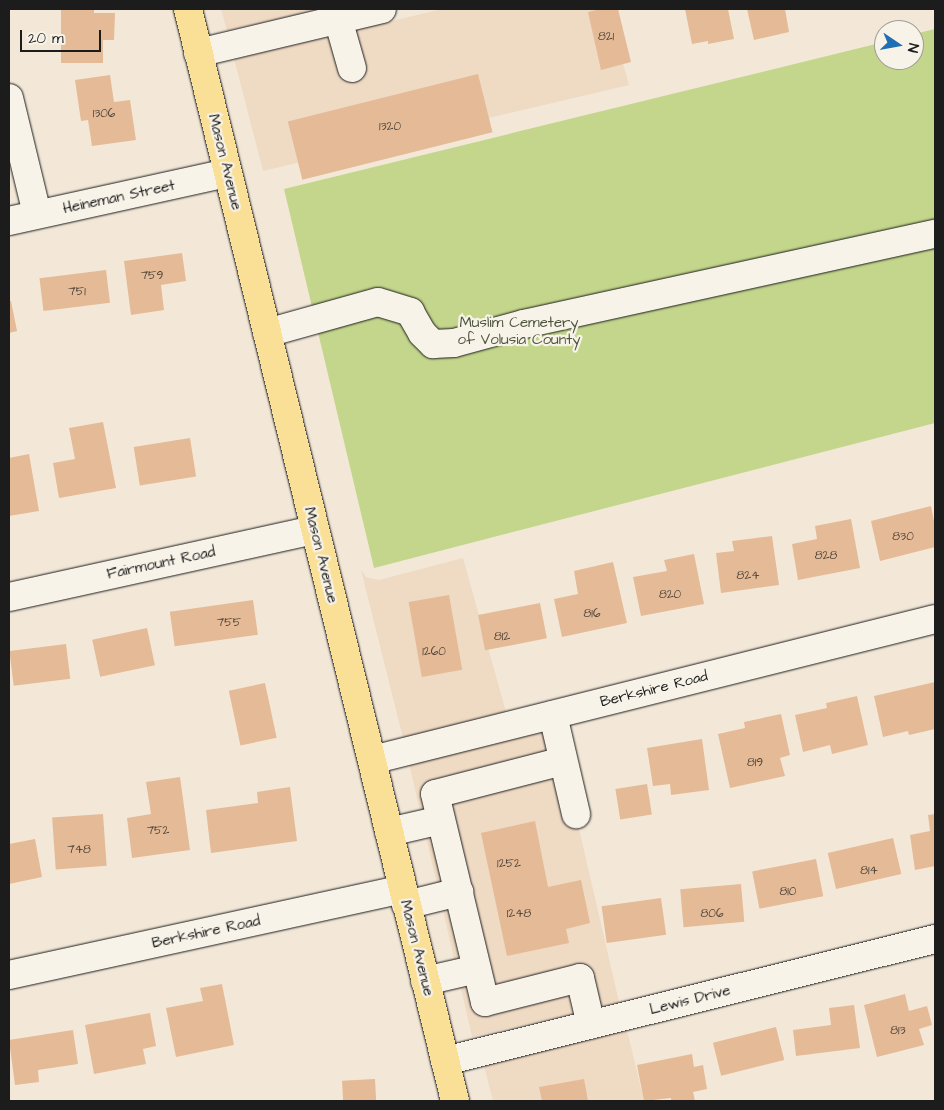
<!DOCTYPE html>
<style>
body{margin:0}
#map{position:relative;width:944px;height:1110px;overflow:hidden;background:#f3e8d8;font-family:"Architects Daughter",sans-serif}
div>[style]{position:absolute}
[style*='--x']{left:calc(var(--x)*1px);top:calc(var(--y)*1px);width:calc(var(--w)*1px);rotate:calc(var(--a)*1deg)}
.built>*{inset:0;background:#efdac4;transform-origin:0 0}
.green>*{inset:0;background:#c3d68b}
.building>*{inset:0;background:#e5ba96;transform-origin:0 0}
.roads{filter:drop-shadow(0 0 1px #1c1c1c) drop-shadow(0 0 1px #1c1c1c)}
.minor>*{height:28px;margin:-14px;padding:0 14px;transform-origin:14px;border-radius:14px;background:#f7f3e8}
.major>*{height:28px;margin:-14px;padding:0 14px;transform-origin:14px;border-radius:14px;background:#fadf96}
span{translate:-50% -50%;white-space:nowrap;text-align:center;line-height:1.15;-webkit-text-stroke:4.5px #f7f3e8;paint-order:stroke}
.number-label{font-size:12px;color:#4e443a}
.number-label span{-webkit-text-stroke-width:0}
.street-label{font-size:15px;color:#1c1c1c}
.park-label{font-size:15px;color:#4e543d}
.frame{position:absolute;inset:0;border:10px solid #1c1c1c;pointer-events:none}
.north{position:absolute;left:874px;top:20px;width:50px;height:50px;box-sizing:border-box;background:#f7f3e8;border:1px solid #9f9d96;border-radius:50%;rotate:102deg;font-size:14px;font-weight:700;line-height:20px;text-align:center;color:#1c1c1c}
.north::after{content:'';display:block;margin:auto;width:18px;height:22px;background:#1f6fb2;clip-path:polygon(50% 0,100% 100%,50% 72%,0 100%)}
.scale{position:absolute;left:20px;top:30px;width:81px;height:22px;box-sizing:border-box;border:2px solid #1c1c1c;border-top:0;padding-left:6px;font-size:15px;line-height:18px;white-space:nowrap;color:#1c1c1c;-webkit-text-stroke:4px #f7f3e8;paint-order:stroke}
</style>
<div id="map">
<div class="built">
<i style="clip-path:polygon(221px 9px,321px 9px,227px 31px)"></i>
<i style="clip-path:polygon(442px 9px,608px 9px,629px 85px,263px 171px,234px 59px)"></i>
<i style="clip-path:polygon(357px 554px,361px 570px,366px 577px,379px 580px,463px 558px,506px 712px,403px 738px)"></i>
<i style="left:556px;top:729px;width:281px;height:151px;rotate:77deg"></i>
<i style="clip-path:polygon(627px 1030px,644px 1101px,493px 1101px,484px 1066px)"></i>
</div>
<div class="green">
<i style="clip-path:polygon(935px 29px,935px 423px,374px 568px,284px 189px,884px 42px,884px 60px,914px 60px,914px 34px)"></i>
</div>
<div class="building">
<i style="clip-path:polygon(61px 9px,94px 9px,94px 13px,115px 13px,114px 40px,103px 40px,103px 63px,61px 63px)"></i>
<i style="clip-path:polygon(601px 9px,618px 9px,631px 62px,601px 70px,588px 12px)"></i>
<i style="clip-path:polygon(685px 9px,728px 9px,734px 39px,708px 44px,708px 41px,692px 44px)"></i>
<i style="clip-path:polygon(747px 9px,785px 9px,789px 32px,754px 40px)"></i>
<i style="left:478px;top:74px;width:60px;height:196px;rotate:76deg"></i>
<i style="clip-path:polygon(110px 75px,114px 102px,130px 100px,136px 140px,92px 146px,88px 120px,81px 121px,75px 80px)"></i>
<i style="clip-path:polygon(182px 253px,186px 281px,161px 285px,164px 310px,131px 315px,124px 261px)"></i>
<i style="left:106px;top:270px;width:33px;height:67px;rotate:83deg"></i>
<i style="clip-path:polygon(9px 301px,11px 301px,17px 331px,9px 333px)"></i>
<i style="clip-path:polygon(103px 422px,116px 488px,59px 498px,53px 463px,75px 459px,69px 428px)"></i>
<i style="left:190px;top:438px;width:39px;height:57px;rotate:81deg"></i>
<i style="clip-path:polygon(29px 454px,39px 511px,9px 516px,9px 458px)"></i>
<i style="clip-path:polygon(931px 506px,935px 526px,935px 547px,880px 561px,871px 521px)"></i>
<i style="clip-path:polygon(851px 519px,860px 568px,798px 580px,792px 544px,817px 539px,815px 526px)"></i>
<i style="clip-path:polygon(772px 536px,779px 585px,721px 593px,716px 553px,734px 551px,732px 541px)"></i>
<i style="clip-path:polygon(694px 554px,704px 604px,641px 616px,633px 577px,667px 571px,664px 560px)"></i>
<i style="clip-path:polygon(613px 562px,627px 623px,562px 637px,554px 599px,578px 594px,574px 571px)"></i>
<i style="left:449px;top:595px;width:76px;height:41px;rotate:80deg"></i>
<i style="left:253px;top:600px;width:35px;height:84px;rotate:82deg"></i>
<i style="left:540px;top:603px;width:36px;height:63px;rotate:79deg"></i>
<i style="left:147px;top:628px;width:38px;height:56px;rotate:78deg"></i>
<i style="left:66px;top:644px;width:35px;height:57px;rotate:83deg"></i>
<i style="clip-path:polygon(935px 682px,935px 729px,909px 735px,908px 731px,883px 737px,874px 696px)"></i>
<i style="left:265px;top:683px;width:56px;height:37px;rotate:78deg"></i>
<i style="clip-path:polygon(857px 696px,868px 745px,832px 754px,830px 745px,803px 752px,795px 715px,827px 708px,826px 703px)"></i>
<i style="clip-path:polygon(781px 714px,790px 755px,780px 758px,785px 776px,730px 788px,718px 734px,745px 728px,744px 722px)"></i>
<i style="clip-path:polygon(702px 739px,709px 790px,671px 795px,670px 784px,653px 786px,647px 748px)"></i>
<i style="clip-path:polygon(180px 777px,190px 850px,132px 858px,127px 818px,151px 814px,146px 782px)"></i>
<i style="left:647px;top:784px;width:31px;height:32px;rotate:81deg"></i>
<i style="clip-path:polygon(290px 787px,297px 841px,211px 853px,206px 810px,258px 803px,257px 792px)"></i>
<i style="left:103px;top:814px;width:52px;height:51px;rotate:86deg"></i>
<i style="clip-path:polygon(935px 814px,935px 866px,915px 870px,910px 835px,930px 831px,928px 815px)"></i>
<i style="clip-path:polygon(535px 821px,548px 887px,581px 880px,590px 923px,566px 929px,569px 943px,507px 956px,481px 833px)"></i>
<i style="left:893px;top:838px;width:37px;height:67px;rotate:77deg"></i>
<i style="clip-path:polygon(35px 839px,42px 877px,9px 884px,9px 844px)"></i>
<i style="left:816px;top:859px;width:38px;height:65px;rotate:79deg"></i>
<i style="left:741px;top:884px;width:38px;height:61px;rotate:85deg"></i>
<i style="left:661px;top:898px;width:37px;height:60px;rotate:82deg"></i>
<i style="clip-path:polygon(222px 984px,234px 1045px,176px 1057px,166px 1008px,203px 1001px,200px 988px)"></i>
<i style="clip-path:polygon(905px 994px,909px 1011px,927px 1006px,932px 1025px,919px 1029px,924px 1045px,877px 1057px,864px 1005px)"></i>
<i style="clip-path:polygon(854px 1005px,860px 1048px,796px 1056px,793px 1030px,831px 1025px,829px 1008px)"></i>
<i style="clip-path:polygon(150px 1013px,156px 1046px,143px 1049px,146px 1064px,94px 1074px,85px 1025px)"></i>
<i style="left:776px;top:1027px;width:34px;height:65px;rotate:76deg"></i>
<i style="clip-path:polygon(73px 1030px,78px 1064px,38px 1070px,39px 1082px,15px 1085px,9px 1040px)"></i>
<i style="clip-path:polygon(692px 1054px,694px 1067px,703px 1065px,707px 1089px,693px 1092px,695px 1101px,671px 1101px,671px 1098px,644px 1101px,637px 1065px)"></i>
<i style="left:375px;top:1079px;width:22px;height:33px;rotate:87deg"></i>
<i style="clip-path:polygon(584px 1079px,588px 1101px,542px 1101px,539px 1087px)"></i>
</div>
<div class="roads">
<div class="minor">
<i style="--x:338;--y:19;--w:51;--a:74.1"></i>
<i style="--x:198;--y:53;--w:189;--a:-13.4"></i>
<i style="--x:9;--y:98;--w:119;--a:76.4"></i>
<i style="--x:9;--y:221;--w:224;--a:-12.4"></i>
<i style="--x:267;--y:333;--w:115;--a:-15.6"></i>
<i style="--x:378;--y:302;--w:34;--a:17"></i>
<i style="--x:410;--y:312;--w:24;--a:60"></i>
<i style="--x:422;--y:333;--w:16;--a:45"></i>
<i style="--x:433;--y:344;--w:21;--a:-3"></i>
<i style="--x:454;--y:343;--w:73;--a:-15.2"></i>
<i style="--x:524;--y:324;--w:421;--a:-12.4"></i>
<i style="--x:9;--y:597;--w:312;--a:-12.4"></i>
<i style="--x:553;--y:715;--w:102;--a:76.9"></i>
<i style="--x:372;--y:760;--w:580;--a:-14.06"></i>
<i style="--x:563;--y:761;--w:132;--a:165.5"></i>
<i style="--x:435;--y:794;--w:214;--a:76.5"></i>
<i style="--x:485;--y:1002;--w:98;--a:-14.2"></i>
<i style="--x:580;--y:978;--w:48;--a:76.8"></i>
<i style="--x:389;--y:832;--w:53;--a:-13"></i>
<i style="--x:406;--y:905;--w:55;--a:-13.8"></i>
<i style="--x:9;--y:975;--w:403;--a:-12.3"></i>
<i style="--x:425;--y:981;--w:53;--a:-13"></i>
<i style="--x:445;--y:1061;--w:505;--a:-13.98"></i>
</div>
<div class="major">
<i style="--x:188;--y:9;--w:1124;--a:76.26"></i>
</div>
</div>
<div class="number-label">
<span style="left:606px;top:37px">821</span>
<span style="left:104px;top:114px">1306</span>
<span style="left:390px;top:127px">1320</span>
<span style="left:152px;top:276px">759</span>
<span style="left:77px;top:292px">751</span>
<span style="left:903px;top:537px">830</span>
<span style="left:826px;top:556px">828</span>
<span style="left:748px;top:576px">824</span>
<span style="left:670px;top:595px">820</span>
<span style="left:592px;top:614px">816</span>
<span style="left:229px;top:623px">755</span>
<span style="left:502px;top:637px">812</span>
<span style="left:434px;top:652px">1260</span>
<span style="left:755px;top:763px">819</span>
<span style="left:158px;top:831px">752</span>
<span style="left:79px;top:850px">748</span>
<span style="left:509px;top:864px">1252</span>
<span style="left:869px;top:871px">814</span>
<span style="left:788px;top:892px">810</span>
<span style="left:519px;top:914px">1248</span>
<span style="left:712px;top:914px">806</span>
<span style="left:898px;top:1031px">813</span>
</div>
<div class="street-label">
<span style="left:225px;top:162px;rotate:76deg">Mason Avenue</span>
<span style="left:119px;top:197px;rotate:-12deg">Heineman Street</span>
<span style="left:321px;top:555px;rotate:76deg">Mason Avenue</span>
<span style="left:161px;top:563px;rotate:-12deg">Fairmount Road</span>
<span style="left:654px;top:689px;rotate:-14deg">Berkshire Road</span>
<span style="left:206px;top:932px;rotate:-12deg">Berkshire Road</span>
<span style="left:417px;top:948px;rotate:76deg">Mason Avenue</span>
<span style="left:690px;top:1000px;rotate:-14deg">Lewis Drive</span>
</div>
<div class="park-label">
<span style="left:519px;top:331px">Muslim Cemetery<br>of Volusia County</span>
</div>
<div class="frame"></div>
<div class="north">N</div>
<div class="scale">20 m</div>
</div>
